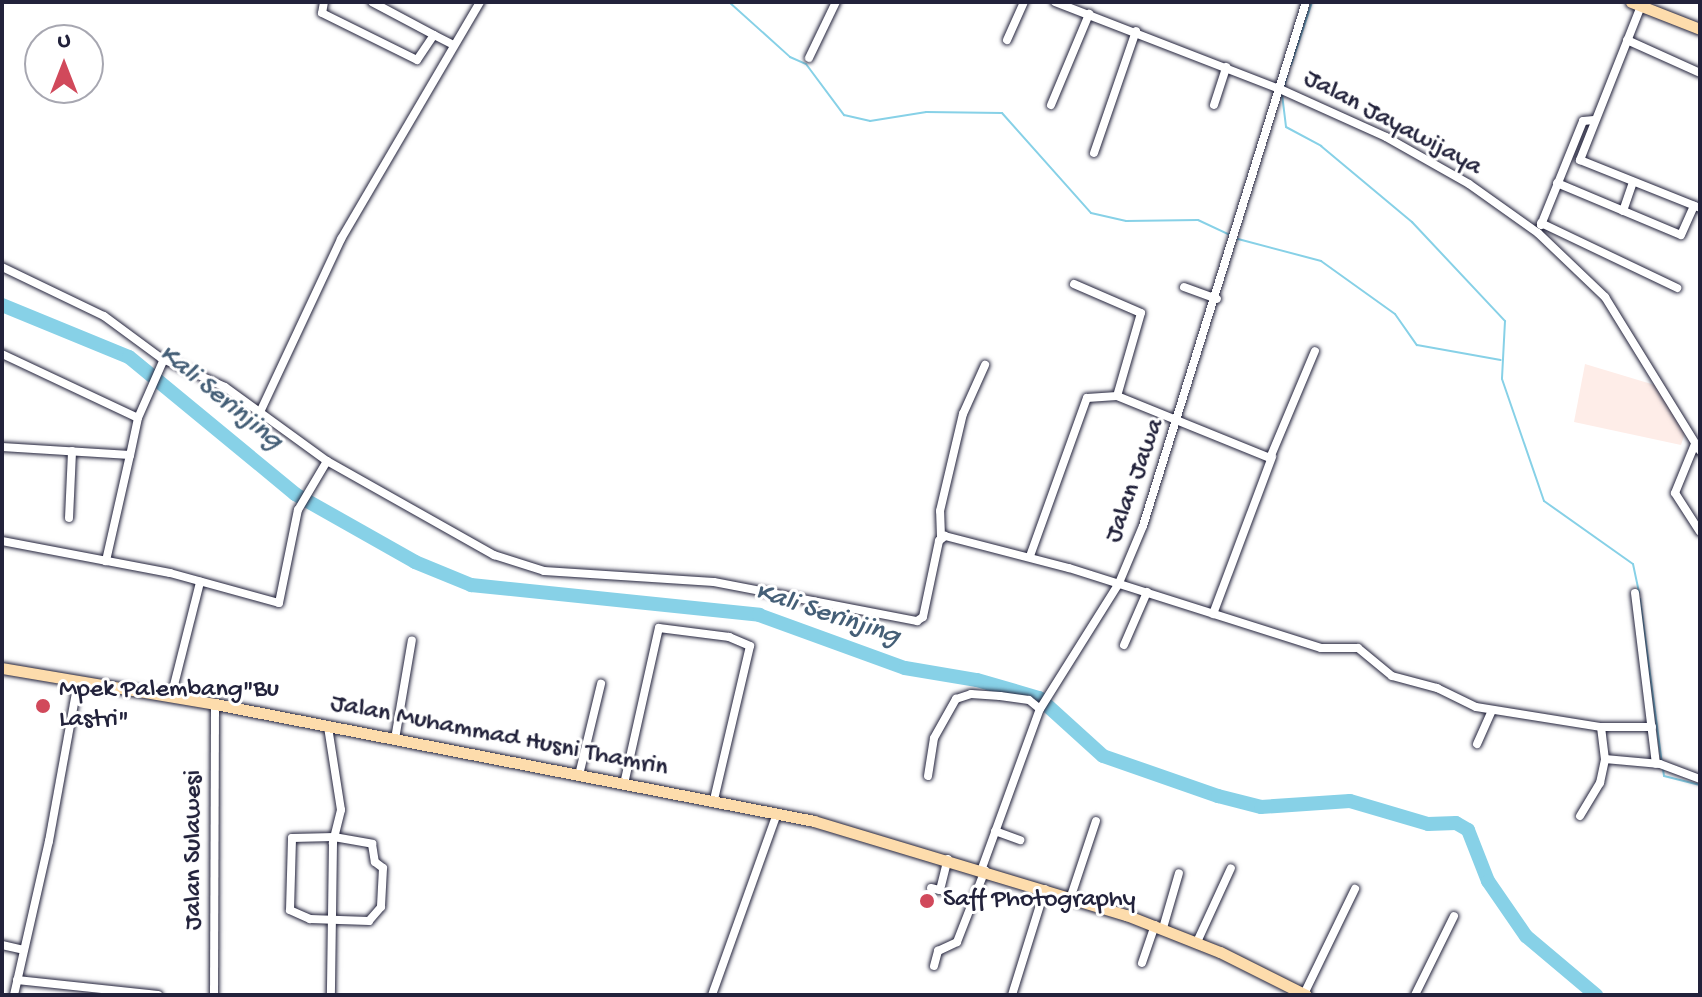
<!DOCTYPE html>
<style>
body{margin:0}
#map{position:relative;width:1702px;height:997px;overflow:hidden;background:#fff;font-family:"Gochi Hand",sans-serif}
div>[style]{position:absolute}
[style*='--x']{left:calc(var(--x)*1px);top:calc(var(--y)*1px);width:calc(var(--w)*1px);rotate:calc(var(--a)*1deg)}
.built>*{inset:0;background:#feede8}
.stream>*{height:2px;margin:-1px;padding:0 1px;transform-origin:1px;border-radius:1px;background:#87d1e7}
.river>*{height:14px;margin:-7px;padding:0 7px;transform-origin:7px;border-radius:7px;background:#87d1e7}
.roads{filter:drop-shadow(0 0 2px #22223b) drop-shadow(0 0 2px #22223b)}
.minor>*{height:8px;margin:-4px;padding:0 4px;transform-origin:4px;border-radius:4px;background:#fff}
.major>*{height:11px;margin:-5.5px;padding:0 5.5px;transform-origin:5.5px;border-radius:5.5px;background:#fddcac}
.dots>*{width:22px;height:22px;translate:-50% -50%;box-sizing:border-box;border:4px solid #fff;border-radius:50%}
span{translate:-50% -50%;white-space:nowrap;text-align:center;line-height:1.15;-webkit-text-stroke:6px #fff;paint-order:stroke}
.street-label{font-size:26px;color:#22223b}
.poi-label{font-size:26px;color:#22223b}
.left{translate:0 -50%;text-align:left}
.water-label{font-size:28px;color:#455f77;font-style:italic}
.frame{position:absolute;inset:0;border:4px solid #22223b;pointer-events:none}
.north{position:absolute;left:24px;top:24px;width:80px;height:80px;box-sizing:border-box;background:#fff;border:2px solid #a7a7b1;border-radius:50%;rotate:0deg;font-size:22px;font-weight:700;line-height:32px;text-align:center;color:#22223b}
.north::after{content:'';display:block;margin:auto;width:28px;height:36px;background:#d1495b;clip-path:polygon(50% 0,100% 100%,50% 72%,0 100%)}
</style>
<div id="map">
<div class="built">
<i style="clip-path:polygon(1585px 364px,1658px 386px,1686px 430px,1681px 445px,1574px 422px)"></i>
</div>
<div class="stream">
<i style="--x:729;--y:2;--w:82;--a:42"></i>
<i style="--x:790;--y:57;--w:17;--a:24"></i>
<i style="--x:806;--y:64;--w:64;--a:53.3"></i>
<i style="--x:844;--y:115;--w:27;--a:13"></i>
<i style="--x:870;--y:121;--w:57;--a:-9.1"></i>
<i style="--x:926;--y:112;--w:76;--a:0.8"></i>
<i style="--x:1002;--y:113;--w:134;--a:48.3"></i>
<i style="--x:1091;--y:213;--w:36;--a:13"></i>
<i style="--x:1126;--y:221;--w:72;--a:-0.8"></i>
<i style="--x:1198;--y:220;--w:38;--a:25"></i>
<i style="--x:1291;--y:65;--w:66;--a:-71.6"></i>
<i style="--x:1284;--y:88;--w:13;--a:-77"></i>
<i style="--x:1282;--y:94;--w:33;--a:83"></i>
<i style="--x:1286;--y:127;--w:40;--a:28"></i>
<i style="--x:1321;--y:146;--w:119;--a:39.9"></i>
<i style="--x:1412;--y:222;--w:136;--a:46.8"></i>
<i style="--x:1505;--y:321;--w:58;--a:93"></i>
<i style="--x:1502;--y:379;--w:129;--a:71"></i>
<i style="--x:1544;--y:501;--w:109;--a:35.3"></i>
<i style="--x:1633;--y:564;--w:29;--a:78"></i>
<i style="--x:1238;--y:239;--w:86;--a:14.8"></i>
<i style="--x:1321;--y:261;--w:91;--a:35.6"></i>
<i style="--x:1395;--y:314;--w:38;--a:55"></i>
<i style="--x:1417;--y:345;--w:85;--a:10.1"></i>
<i style="--x:1640;--y:599;--w:165;--a:82.4"></i>
<i style="--x:1663;--y:769;--w:7;--a:82"></i>
<i style="--x:1664;--y:776;--w:37;--a:14"></i>
</div>
<div class="river">
<i style="--x:2;--y:305;--w:137;--a:22.3"></i>
<i style="--x:129;--y:357;--w:215;--a:39.5"></i>
<i style="--x:295;--y:494;--w:138;--a:29.5"></i>
<i style="--x:415;--y:562;--w:61;--a:22.3"></i>
<i style="--x:471;--y:585;--w:290;--a:5.9"></i>
<i style="--x:759;--y:615;--w:155;--a:20"></i>
<i style="--x:905;--y:668;--w:73;--a:9.5"></i>
<i style="--x:977;--y:680;--w:65;--a:16.2"></i>
<i style="--x:1039;--y:698;--w:86;--a:42.2"></i>
<i style="--x:1103;--y:756;--w:122;--a:19.2"></i>
<i style="--x:1218;--y:796;--w:44;--a:14.3"></i>
<i style="--x:1261;--y:807;--w:89;--a:-3.9"></i>
<i style="--x:1350;--y:801;--w:81;--a:16.4"></i>
<i style="--x:1428;--y:824;--w:28;--a:-2"></i>
<i style="--x:1456;--y:823;--w:14;--a:30"></i>
<i style="--x:1468;--y:830;--w:55;--a:68.6"></i>
<i style="--x:1488;--y:881;--w:67;--a:55.4"></i>
<i style="--x:1526;--y:936;--w:92;--a:40.1"></i>
</div>
<div class="roads">
<div class="minor">
<i style="--x:324;--y:2;--w:11;--a:100"></i>
<i style="--x:322;--y:13;--w:106;--a:26.3"></i>
<i style="--x:417;--y:60;--w:30;--a:-56"></i>
<i style="--x:434;--y:35;--w:70;--a:-152"></i>
<i style="--x:1055;--y:2;--w:243;--a:21.2"></i>
<i style="--x:1282;--y:90;--w:114;--a:24.3"></i>
<i style="--x:1386;--y:137;--w:95;--a:29.5"></i>
<i style="--x:1469;--y:184;--w:85;--a:35.4"></i>
<i style="--x:1538;--y:233;--w:93;--a:43.7"></i>
<i style="--x:1605;--y:297;--w:181;--a:58.3"></i>
<i style="--x:1641;--y:6;--w:166;--a:111.6"></i>
<i style="--x:1580;--y:160;--w:129;--a:21.8"></i>
<i style="--x:434;--y:35;--w:22;--a:27"></i>
<i style="--x:1007;--y:40;--w:42;--a:-65.9"></i>
<i style="--x:1627;--y:40;--w:80;--a:24.3"></i>
<i style="--x:809;--y:58;--w:62;--a:-64.3"></i>
<i style="--x:1051;--y:105;--w:99;--a:-67.3"></i>
<i style="--x:1214;--y:105;--w:40;--a:-72"></i>
<i style="--x:1094;--y:153;--w:129;--a:-71"></i>
<i style="--x:1557;--y:183;--w:134;--a:22.8"></i>
<i style="--x:1681;--y:235;--w:32;--a:-66"></i>
<i style="--x:1623;--y:211;--w:31;--a:-71"></i>
<i style="--x:1541;--y:223;--w:151;--a:25.5"></i>
<i style="--x:1541;--y:225;--w:112;--a:-68"></i>
<i style="--x:1583;--y:121;--w:11;--a:-5"></i>
<i style="--x:2;--y:267;--w:113;--a:25.7"></i>
<i style="--x:104;--y:316;--w:71;--a:36.4"></i>
<i style="--x:161;--y:358;--w:70;--a:24.4"></i>
<i style="--x:225;--y:387;--w:126;--a:36"></i>
<i style="--x:327;--y:461;--w:192;--a:29.4"></i>
<i style="--x:494;--y:555;--w:52;--a:17.7"></i>
<i style="--x:544;--y:571;--w:170;--a:3.7"></i>
<i style="--x:714;--y:582;--w:207;--a:10.9"></i>
<i style="--x:917;--y:621;--w:7;--a:-34"></i>
<i style="--x:923;--y:617;--w:78;--a:-78.1"></i>
<i style="--x:939;--y:541;--w:8;--a:-40"></i>
<i style="--x:945;--y:536;--w:128;--a:14.5"></i>
<i style="--x:1069;--y:568;--w:264;--a:17.6"></i>
<i style="--x:1321;--y:648;--w:37;--a:0"></i>
<i style="--x:1358;--y:648;--w:44;--a:39.5"></i>
<i style="--x:1392;--y:676;--w:47;--a:14.9"></i>
<i style="--x:1437;--y:688;--w:43;--a:26"></i>
<i style="--x:1476;--y:707;--w:127;--a:9.1"></i>
<i style="--x:1601;--y:727;--w:51;--a:0"></i>
<i style="--x:1074;--y:284;--w:73;--a:23.4"></i>
<i style="--x:1141;--y:313;--w:86;--a:106.1"></i>
<i style="--x:1184;--y:287;--w:35;--a:20"></i>
<i style="--x:2;--y:354;--w:150;--a:25.2"></i>
<i style="--x:138;--y:418;--w:38;--a:102"></i>
<i style="--x:261;--y:410;--w:189;--a:-64.9"></i>
<i style="--x:341;--y:239;--w:275;--a:-59.6"></i>
<i style="--x:138;--y:418;--w:64;--a:-66.2"></i>
<i style="--x:1695;--y:444;--w:53;--a:112.2"></i>
<i style="--x:1675;--y:493;--w:46;--a:57.3"></i>
<i style="--x:2;--y:447;--w:128;--a:3.6"></i>
<i style="--x:130;--y:455;--w:109;--a:102.8"></i>
<i style="--x:69;--y:518;--w:67;--a:-87.4"></i>
<i style="--x:941;--y:537;--w:26;--a:-92"></i>
<i style="--x:940;--y:511;--w:100;--a:-76.7"></i>
<i style="--x:963;--y:414;--w:54;--a:-65.8"></i>
<i style="--x:2;--y:541;--w:171;--a:10.8"></i>
<i style="--x:170;--y:573;--w:113;--a:15.4"></i>
<i style="--x:279;--y:603;--w:95;--a:-78.5"></i>
<i style="--x:298;--y:510;--w:57;--a:-59.4"></i>
<i style="--x:1030;--y:556;--w:168;--a:-70.2"></i>
<i style="--x:1087;--y:398;--w:30;--a:-4"></i>
<i style="--x:1117;--y:396;--w:165;--a:22.1"></i>
<i style="--x:1270;--y:458;--w:116;--a:-67.2"></i>
<i style="--x:1635;--y:593;--w:172;--a:83"></i>
<i style="--x:1213;--y:614;--w:168;--a:-69.4"></i>
<i style="--x:1124;--y:645;--w:58;--a:-66.5"></i>
<i style="--x:171;--y:697;--w:119;--a:-75.8"></i>
<i style="--x:328;--y:727;--w:84;--a:81.1"></i>
<i style="--x:341;--y:810;--w:34;--a:104"></i>
<i style="--x:333;--y:843;--w:152;--a:90.8"></i>
<i style="--x:1601;--y:727;--w:32;--a:83"></i>
<i style="--x:1605;--y:759;--w:55;--a:5.2"></i>
<i style="--x:1660;--y:764;--w:43;--a:20.6"></i>
<i style="--x:395;--y:739;--w:100;--a:-80.3"></i>
<i style="--x:1477;--y:744;--w:36;--a:-66"></i>
<i style="--x:579;--y:775;--w:94;--a:-76.4"></i>
<i style="--x:928;--y:776;--w:38;--a:-81"></i>
<i style="--x:934;--y:738;--w:45;--a:-60.6"></i>
<i style="--x:956;--y:699;--w:16;--a:-18"></i>
<i style="--x:971;--y:694;--w:29;--a:4"></i>
<i style="--x:1000;--y:696;--w:29;--a:8"></i>
<i style="--x:1029;--y:700;--w:14;--a:39"></i>
<i style="--x:624;--y:784;--w:160;--a:-77.4"></i>
<i style="--x:659;--y:628;--w:71;--a:7.3"></i>
<i style="--x:729;--y:637;--w:23;--a:23"></i>
<i style="--x:750;--y:646;--w:158;--a:103.2"></i>
<i style="--x:1580;--y:816;--w:39;--a:-59"></i>
<i style="--x:1600;--y:783;--w:25;--a:-78"></i>
<i style="--x:995;--y:831;--w:27;--a:20"></i>
<i style="--x:334;--y:837;--w:39;--a:10"></i>
<i style="--x:372;--y:844;--w:18;--a:81"></i>
<i style="--x:375;--y:862;--w:10;--a:37"></i>
<i style="--x:383;--y:868;--w:39;--a:93"></i>
<i style="--x:381;--y:907;--w:18;--a:131"></i>
<i style="--x:369;--y:921;--w:59;--a:-178.1"></i>
<i style="--x:310;--y:919;--w:22;--a:-156"></i>
<i style="--x:290;--y:910;--w:72;--a:-88.4"></i>
<i style="--x:292;--y:838;--w:42;--a:-1.4"></i>
<i style="--x:982;--y:868;--w:169;--a:-70"></i>
<i style="--x:1040;--y:709;--w:149;--a:-57.9"></i>
<i style="--x:1119;--y:583;--w:62;--a:-67.2"></i>
<i style="--x:1143;--y:526;--w:549;--a:-72.72"></i>
<i style="--x:931;--y:888;--w:9;--a:13"></i>
<i style="--x:940;--y:890;--w:32;--a:-76"></i>
<i style="--x:1071;--y:896;--w:79;--a:-71.6"></i>
<i style="--x:1163;--y:928;--w:57;--a:-73.8"></i>
<i style="--x:1197;--y:942;--w:81;--a:-65.3"></i>
<i style="--x:2;--y:945;--w:22;--a:13"></i>
<i style="--x:1142;--y:963;--w:40;--a:-71.1"></i>
<i style="--x:934;--y:966;--w:16;--a:-75"></i>
<i style="--x:938;--y:951;--w:21;--a:-25"></i>
<i style="--x:957;--y:942;--w:77;--a:-68.7"></i>
<i style="--x:17;--y:980;--w:142;--a:6.1"></i>
<i style="--x:1304;--y:994;--w:117;--a:-64.1"></i>
<i style="--x:14;--y:995;--w:158;--a:-77.2"></i>
<i style="--x:49;--y:841;--w:163;--a:-79.7"></i>
<i style="--x:214;--y:995;--w:291;--a:-89.8"></i>
<i style="--x:712;--y:995;--w:193;--a:-70.3"></i>
<i style="--x:1012;--y:995;--w:111;--a:-72.7"></i>
<i style="--x:1415;--y:995;--w:88;--a:-63.7"></i>
</div>
<div class="major">
<i style="--x:1631;--y:2;--w:74;--a:21.4"></i>
<i style="--x:2;--y:668;--w:216;--a:9.6"></i>
<i style="--x:215;--y:704;--w:610;--a:11.05"></i>
<i style="--x:814;--y:821;--w:326;--a:16.8"></i>
<i style="--x:1126;--y:915;--w:101;--a:21.5"></i>
<i style="--x:1220;--y:952;--w:96;--a:26.6"></i>
</div>
</div>
<div class="dots">
<i style="left:43px;top:706px;background:#d1495b"></i>
<i style="left:927px;top:901px;background:#d1495b"></i>
</div>
<div class="street-label">
<span style="left:1392px;top:124px;rotate:28deg">Jalan Jayawijaya</span>
<span style="left:1136px;top:481px;rotate:-70deg">Jalan Jawa</span>
<span style="left:499px;top:737px;rotate:11deg">Jalan Muhammad Husni Thamrin</span>
<span style="left:195px;top:850px;rotate:-90deg">Jalan Sulawesi</span>
</div>
<div class="poi-label">
<span class="left" style="left:59px;top:706px">Mpek Palembang"Bu<br>Lastri"</span>
<span class="left" style="left:943px;top:901px">Saff Photography</span>
</div>
<div class="water-label">
<span style="left:220px;top:398px;rotate:39deg">Kali Serinjing</span>
<span style="left:827px;top:615px;rotate:18deg">Kali Serinjing</span>
</div>
<div class="frame"></div>
<div class="north">U</div>
</div>
